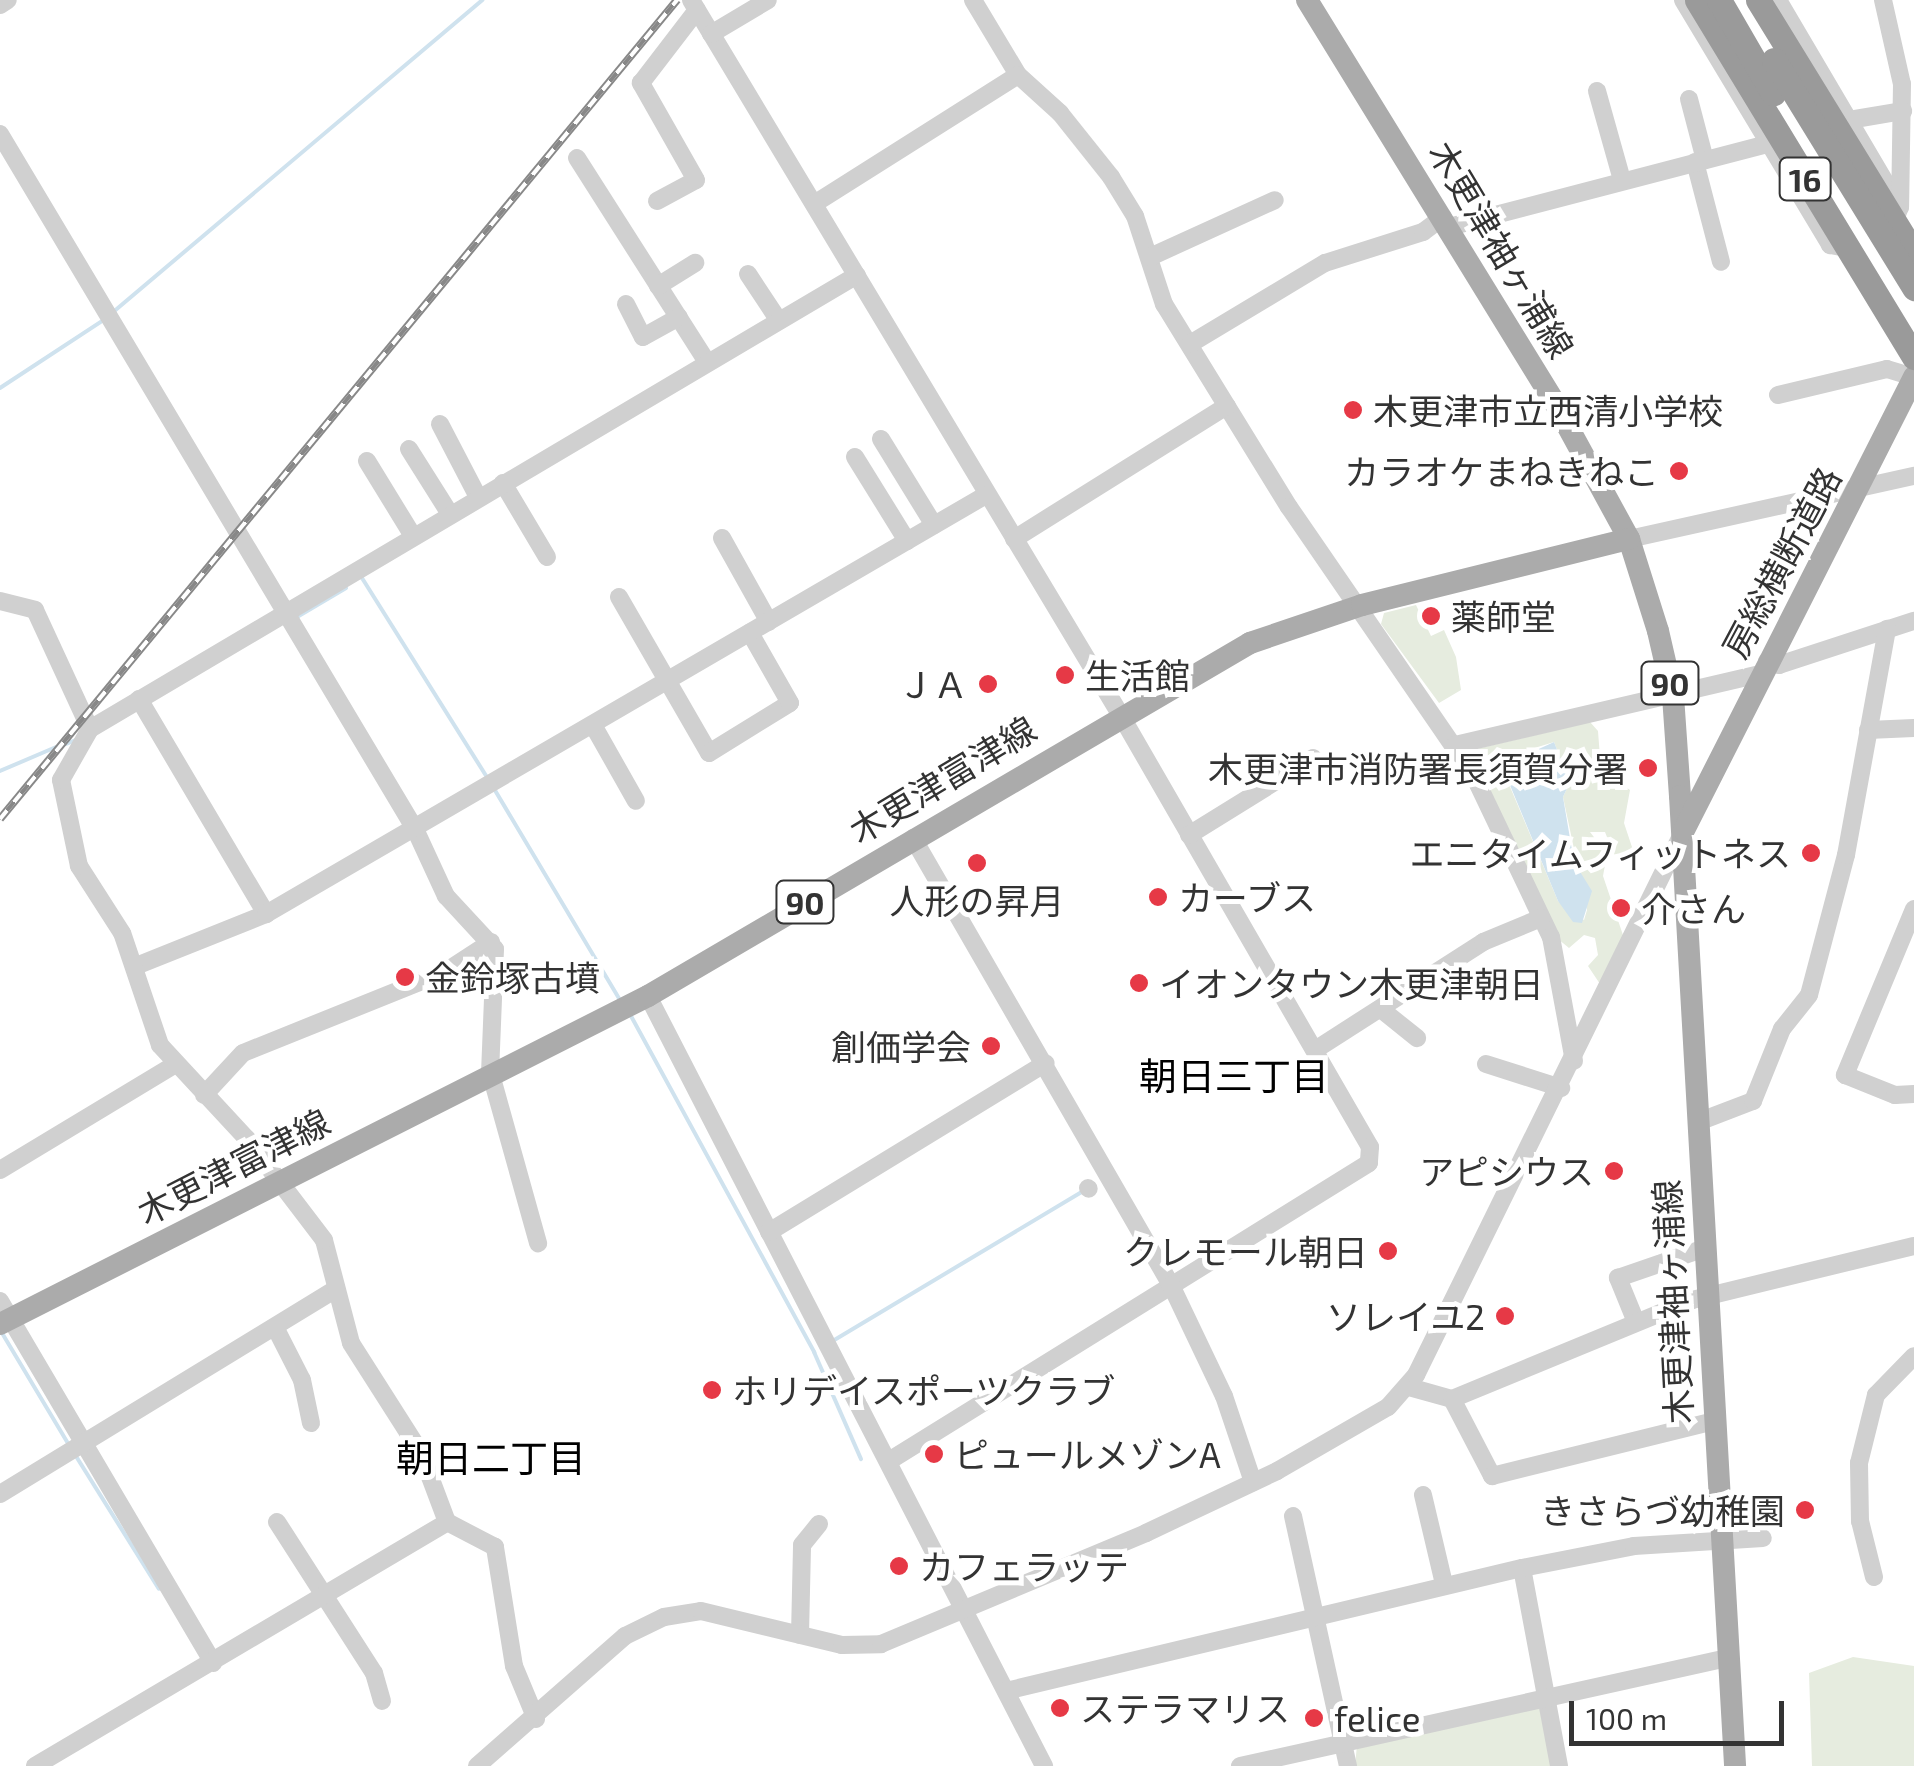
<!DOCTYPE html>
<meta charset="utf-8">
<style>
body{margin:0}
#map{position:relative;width:1914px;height:1766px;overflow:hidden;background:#fff;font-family:"Exo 2","Noto Sans JP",sans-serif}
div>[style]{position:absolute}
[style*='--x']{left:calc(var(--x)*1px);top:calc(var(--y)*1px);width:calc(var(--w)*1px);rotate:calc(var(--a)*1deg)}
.green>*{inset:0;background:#e6ecdf}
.water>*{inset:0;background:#cfe2ee}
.stream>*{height:4px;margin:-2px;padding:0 2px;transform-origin:2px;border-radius:2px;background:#cfe2ee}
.minor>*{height:18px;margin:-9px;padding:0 9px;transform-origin:9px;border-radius:9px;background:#d0d0d0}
.major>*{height:22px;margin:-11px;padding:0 11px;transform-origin:11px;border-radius:11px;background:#ababab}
.highway>*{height:25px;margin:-12.5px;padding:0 12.5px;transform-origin:12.5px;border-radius:12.5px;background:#9a9a9a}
.rail>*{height:8px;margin-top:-4px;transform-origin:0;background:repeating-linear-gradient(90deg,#fff 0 11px,#888 0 22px);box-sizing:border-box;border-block:2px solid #888}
.dots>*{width:28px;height:28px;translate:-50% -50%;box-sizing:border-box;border:5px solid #fff;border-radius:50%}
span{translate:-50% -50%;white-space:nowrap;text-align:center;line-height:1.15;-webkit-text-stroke:10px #fff;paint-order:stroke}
.shield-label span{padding:2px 8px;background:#fff;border:2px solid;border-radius:8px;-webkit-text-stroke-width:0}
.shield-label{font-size:32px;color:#333;font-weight:700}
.street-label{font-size:35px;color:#333}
.poi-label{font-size:35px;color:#333}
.left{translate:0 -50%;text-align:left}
.right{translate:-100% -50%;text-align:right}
.neighbourhood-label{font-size:38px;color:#000}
.scale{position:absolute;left:1569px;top:1701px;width:215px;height:45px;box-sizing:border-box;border:5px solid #333;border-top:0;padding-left:12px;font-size:30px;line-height:35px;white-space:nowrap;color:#333;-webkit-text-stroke:8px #fff;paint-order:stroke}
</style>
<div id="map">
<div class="green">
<i style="clip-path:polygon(1416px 605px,1431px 636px,1444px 630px,1456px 657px,1461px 690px,1439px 703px,1381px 624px,1384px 613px)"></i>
<i style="clip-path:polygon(evenodd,1590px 722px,1598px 731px,1600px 757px,1592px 761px,1577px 753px,1573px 761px,1580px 772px,1595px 766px,1630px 790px,1624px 823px,1635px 856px,1614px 855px,1605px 832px,1590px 832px,1607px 854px,1603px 876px,1625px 941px,1600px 984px,1588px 966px,1598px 955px,1595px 938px,1584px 935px,1569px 948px,1552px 934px,1511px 833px,1475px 767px,1476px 749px,1590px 722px,1554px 742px,1570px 782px,1563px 797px,1587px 910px,1584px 920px,1558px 901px,1508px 782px,1515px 754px,1554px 742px)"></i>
<i style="clip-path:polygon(1853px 1657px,1914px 1666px,1914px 1766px,1812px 1766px,1809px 1673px)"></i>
<i style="clip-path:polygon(1539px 1704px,1552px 1766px,1355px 1766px,1357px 1745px)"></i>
</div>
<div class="water">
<i style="clip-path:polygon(1554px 742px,1570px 782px,1563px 797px,1574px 862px,1592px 891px,1582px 923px,1573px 922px,1558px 901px,1502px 766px)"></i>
</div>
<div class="stream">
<i style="--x:112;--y:313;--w:485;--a:-40.2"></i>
<i style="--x:0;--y:388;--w:126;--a:-33.3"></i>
<i style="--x:362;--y:578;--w:237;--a:57.9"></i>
<i style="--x:297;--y:617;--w:57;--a:-30.6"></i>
<i style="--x:66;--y:744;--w:11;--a:-22"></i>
<i style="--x:0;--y:771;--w:61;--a:-23.2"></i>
<i style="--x:493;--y:787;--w:250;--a:59.2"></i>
<i style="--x:631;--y:1016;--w:383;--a:61.4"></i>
<i style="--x:814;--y:1352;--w:117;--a:66.3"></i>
<i style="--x:2;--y:1333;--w:131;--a:59.1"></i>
<i style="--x:831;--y:1342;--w:296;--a:-30.9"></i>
<i style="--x:74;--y:1453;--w:160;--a:58"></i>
</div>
<div class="minor">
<i style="--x:691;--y:0;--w:833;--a:59"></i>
<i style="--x:1120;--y:714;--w:500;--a:60"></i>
<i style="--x:1370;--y:1147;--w:16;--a:94"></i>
<i style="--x:1369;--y:1163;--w:565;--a:148.17"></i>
<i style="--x:973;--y:0;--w:87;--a:59"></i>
<i style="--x:1018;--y:75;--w:57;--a:42.1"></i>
<i style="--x:1060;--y:113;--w:82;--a:51.4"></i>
<i style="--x:1111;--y:177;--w:46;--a:58.4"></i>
<i style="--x:1135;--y:216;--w:93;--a:71.8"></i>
<i style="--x:1164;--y:304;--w:238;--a:58.4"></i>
<i style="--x:1289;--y:507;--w:329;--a:55.5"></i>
<i style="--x:1475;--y:778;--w:176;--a:64.5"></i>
<i style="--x:1551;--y:937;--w:126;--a:79.5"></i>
<i style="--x:1683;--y:0;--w:286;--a:59"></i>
<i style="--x:1830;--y:245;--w:17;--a:10"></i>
<i style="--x:1778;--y:0;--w:240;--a:59.5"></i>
<i style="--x:1900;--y:207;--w:16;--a:112"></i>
<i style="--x:1883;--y:0;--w:86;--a:77.3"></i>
<i style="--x:1902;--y:84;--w:123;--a:90.9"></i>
<i style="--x:0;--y:5;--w:9;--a:-32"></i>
<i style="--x:711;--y:34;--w:66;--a:-30.8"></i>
<i style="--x:1597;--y:91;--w:92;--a:74.3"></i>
<i style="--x:1689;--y:99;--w:63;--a:75.3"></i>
<i style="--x:1849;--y:120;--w:55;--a:-9.5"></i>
<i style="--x:0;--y:134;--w:809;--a:59.16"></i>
<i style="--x:415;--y:829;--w:74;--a:65.2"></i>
<i style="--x:446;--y:896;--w:72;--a:47.2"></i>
<i style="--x:495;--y:949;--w:122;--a:92.3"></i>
<i style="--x:490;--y:1071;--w:179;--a:74.4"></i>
<i style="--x:577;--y:158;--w:242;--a:57.5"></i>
<i style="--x:1695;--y:162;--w:103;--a:75.4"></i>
<i style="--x:657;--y:201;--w:44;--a:-28.3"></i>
<i style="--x:696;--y:180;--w:112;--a:-119.6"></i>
<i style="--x:641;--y:83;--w:92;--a:-52.5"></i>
<i style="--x:814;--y:204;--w:241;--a:-32.3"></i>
<i style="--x:1449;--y:227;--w:325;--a:-14.6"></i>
<i style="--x:1150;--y:257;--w:137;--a:-24.5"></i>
<i style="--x:748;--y:274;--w:56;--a:56.6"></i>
<i style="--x:658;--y:286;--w:44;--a:-31.9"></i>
<i style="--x:626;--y:304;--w:37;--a:63"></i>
<i style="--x:643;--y:337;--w:41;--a:-29.1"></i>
<i style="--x:1190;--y:344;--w:157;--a:-31"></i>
<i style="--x:1325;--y:263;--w:103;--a:-17.6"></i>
<i style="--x:1423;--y:232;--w:25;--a:-37"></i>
<i style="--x:1778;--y:395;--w:112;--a:-13.4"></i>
<i style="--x:1887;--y:369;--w:28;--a:17"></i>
<i style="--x:440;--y:424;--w:82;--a:62.5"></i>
<i style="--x:881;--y:439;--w:101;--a:58.4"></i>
<i style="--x:409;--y:449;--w:77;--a:57.8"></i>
<i style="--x:855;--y:457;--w:99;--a:58.2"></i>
<i style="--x:367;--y:461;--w:88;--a:58.5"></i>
<i style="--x:503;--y:483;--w:86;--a:59.3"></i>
<i style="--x:722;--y:538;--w:96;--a:60.8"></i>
<i style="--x:1014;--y:539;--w:251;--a:-32"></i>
<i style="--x:1629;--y:539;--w:292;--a:-12.5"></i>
<i style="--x:619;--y:597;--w:180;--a:60"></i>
<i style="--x:709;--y:753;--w:95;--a:-31.7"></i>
<i style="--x:790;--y:703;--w:81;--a:-119.7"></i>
<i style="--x:0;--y:601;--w:36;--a:14"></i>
<i style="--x:35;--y:610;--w:131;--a:65.2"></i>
<i style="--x:1767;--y:661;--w:13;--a:18"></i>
<i style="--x:1779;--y:665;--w:142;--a:-18.1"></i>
<i style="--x:139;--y:699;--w:250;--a:59.4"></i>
<i style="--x:593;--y:725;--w:87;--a:60.5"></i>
<i style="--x:1868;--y:730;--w:46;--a:-2.5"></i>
<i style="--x:1455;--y:745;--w:313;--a:-13.1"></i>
<i style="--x:1189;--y:835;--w:146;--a:-31.8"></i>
<i style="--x:913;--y:838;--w:516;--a:60.01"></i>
<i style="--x:1171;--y:1285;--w:123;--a:64.5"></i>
<i style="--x:1224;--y:1396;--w:91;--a:71.4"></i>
<i style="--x:1914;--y:909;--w:180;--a:112.6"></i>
<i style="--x:1845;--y:1075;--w:54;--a:21.8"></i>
<i style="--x:1895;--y:1095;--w:19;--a:-3"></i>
<i style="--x:136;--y:966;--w:140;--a:-21.8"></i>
<i style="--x:266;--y:914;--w:833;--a:-30.2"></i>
<i style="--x:648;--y:996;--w:866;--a:62.78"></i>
<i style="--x:1382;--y:1010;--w:45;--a:38.7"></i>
<i style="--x:1315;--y:1050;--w:200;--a:-32.7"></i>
<i style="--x:1483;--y:942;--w:63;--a:-22.5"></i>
<i style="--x:1486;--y:1064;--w:79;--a:17.7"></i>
<i style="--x:204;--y:1095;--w:57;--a:-47.1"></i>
<i style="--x:243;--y:1053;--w:218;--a:-21.9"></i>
<i style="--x:445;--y:972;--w:55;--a:-33.1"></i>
<i style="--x:1698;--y:1122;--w:59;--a:-20.9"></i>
<i style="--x:1753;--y:1101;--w:78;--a:-68.1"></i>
<i style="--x:1782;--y:1029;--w:43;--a:-51.5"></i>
<i style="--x:1809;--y:995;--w:145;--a:-75.2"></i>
<i style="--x:1846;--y:855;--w:230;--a:-79.7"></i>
<i style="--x:0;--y:1170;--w:205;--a:-31.1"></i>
<i style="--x:1088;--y:1188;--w:1;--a:45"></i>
<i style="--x:769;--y:1232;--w:324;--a:-31.4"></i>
<i style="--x:0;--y:1301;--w:420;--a:59.5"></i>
<i style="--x:1636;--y:1322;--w:48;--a:-112.2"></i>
<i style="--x:1618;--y:1278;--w:92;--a:-19"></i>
<i style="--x:276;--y:1329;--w:57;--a:63"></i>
<i style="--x:302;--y:1380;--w:44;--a:78.2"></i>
<i style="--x:1409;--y:1387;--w:45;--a:15.6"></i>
<i style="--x:1452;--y:1399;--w:260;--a:-22.4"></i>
<i style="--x:1692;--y:1300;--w:228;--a:-13.7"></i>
<i style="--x:1452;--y:1399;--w:87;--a:62.5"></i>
<i style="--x:1492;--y:1476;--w:229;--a:-13.9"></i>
<i style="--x:0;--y:1494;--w:394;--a:-31.4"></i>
<i style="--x:1423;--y:1495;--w:91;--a:76.7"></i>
<i style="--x:1293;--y:1516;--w:256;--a:77.6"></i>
<i style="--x:277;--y:1522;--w:179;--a:57.3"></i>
<i style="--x:374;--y:1673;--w:29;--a:74"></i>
<i style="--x:1522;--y:1568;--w:201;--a:79.4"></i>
<i style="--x:1874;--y:1577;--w:58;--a:-104"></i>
<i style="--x:1860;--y:1521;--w:58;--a:-91"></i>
<i style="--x:1859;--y:1463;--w:70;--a:-76"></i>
<i style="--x:1876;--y:1395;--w:54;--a:-45.7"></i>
<i style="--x:800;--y:1635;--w:90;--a:-88.7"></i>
<i style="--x:802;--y:1545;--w:27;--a:-51"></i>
<i style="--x:1006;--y:1691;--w:530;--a:-13.41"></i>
<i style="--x:1522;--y:1568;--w:114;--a:-11.1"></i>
<i style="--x:1634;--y:1546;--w:129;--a:-3.5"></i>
<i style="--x:536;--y:1719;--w:57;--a:-112.5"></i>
<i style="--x:514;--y:1666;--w:121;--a:-99.1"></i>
<i style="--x:495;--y:1547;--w:54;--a:-152.5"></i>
<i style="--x:447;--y:1522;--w:74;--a:-110.6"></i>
<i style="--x:421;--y:1453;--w:130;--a:-122.5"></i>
<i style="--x:351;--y:1343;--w:106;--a:-104.7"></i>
<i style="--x:324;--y:1240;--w:127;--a:-127.3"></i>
<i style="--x:247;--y:1139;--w:128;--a:-132.8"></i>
<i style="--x:160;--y:1045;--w:118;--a:-108.7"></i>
<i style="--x:122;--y:933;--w:80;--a:-122.7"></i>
<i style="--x:79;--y:866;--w:88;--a:-101.8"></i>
<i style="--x:61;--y:780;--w:59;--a:-60.4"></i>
<i style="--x:90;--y:729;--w:891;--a:-30.62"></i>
<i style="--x:35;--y:1766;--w:479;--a:-30.6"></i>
<i style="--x:477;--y:1766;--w:197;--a:-41.3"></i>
<i style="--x:625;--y:1636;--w:43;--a:-26"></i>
<i style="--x:664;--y:1617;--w:37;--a:-9"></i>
<i style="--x:701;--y:1611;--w:145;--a:13.6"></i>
<i style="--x:842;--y:1645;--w:39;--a:-1"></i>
<i style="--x:881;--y:1644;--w:287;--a:-22.7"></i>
<i style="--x:1146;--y:1533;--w:145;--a:-25.3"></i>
<i style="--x:1277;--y:1471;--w:128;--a:-30"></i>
<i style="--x:1388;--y:1407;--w:43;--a:-48.8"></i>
<i style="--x:1416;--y:1375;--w:603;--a:-63.82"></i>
<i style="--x:1240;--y:1766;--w:499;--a:-12.5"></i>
</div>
<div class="major">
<i style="--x:1307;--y:0;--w:475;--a:58.4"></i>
<i style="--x:1556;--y:405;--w:153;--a:61.4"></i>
<i style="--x:1629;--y:539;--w:96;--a:72.5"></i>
<i style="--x:1658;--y:631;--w:67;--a:77"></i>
<i style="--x:1673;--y:696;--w:100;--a:86"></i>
<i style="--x:1680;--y:796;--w:972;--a:86.75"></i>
<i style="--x:1684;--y:830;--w:508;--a:-63.08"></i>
<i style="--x:0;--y:1324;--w:726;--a:-26.85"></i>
<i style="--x:648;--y:996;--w:698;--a:-30.39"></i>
<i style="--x:1250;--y:643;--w:118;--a:-18.7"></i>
<i style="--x:1362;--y:605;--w:275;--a:-13.9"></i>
</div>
<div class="highway">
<i style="--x:1697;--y:0;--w:418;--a:58.7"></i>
<i style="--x:1719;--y:0;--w:108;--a:59.9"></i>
<i style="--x:1758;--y:0;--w:298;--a:58.4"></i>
<i style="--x:1774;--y:60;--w:268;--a:58.4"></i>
</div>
<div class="rail">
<i style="--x:0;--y:819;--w:1063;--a:-50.42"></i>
</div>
<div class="dots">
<i style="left:1353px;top:410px;background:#e63946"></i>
<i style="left:1679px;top:471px;background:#e63946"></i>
<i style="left:1431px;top:616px;background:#e63946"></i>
<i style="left:1065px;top:675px;background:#e63946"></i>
<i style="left:988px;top:684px;background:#e63946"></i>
<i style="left:1648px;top:768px;background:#e63946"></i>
<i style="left:1811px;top:853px;background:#e63946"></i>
<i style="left:977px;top:863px;background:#e63946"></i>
<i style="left:1158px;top:897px;background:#e63946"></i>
<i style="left:1621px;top:908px;background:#e63946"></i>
<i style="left:405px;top:977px;background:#e63946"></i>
<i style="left:1139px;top:983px;background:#e63946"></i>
<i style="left:991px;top:1046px;background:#e63946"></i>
<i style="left:1614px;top:1171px;background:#e63946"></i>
<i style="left:1388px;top:1251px;background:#e63946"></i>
<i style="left:1505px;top:1316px;background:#e63946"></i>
<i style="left:712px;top:1390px;background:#e63946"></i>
<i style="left:934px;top:1454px;background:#e63946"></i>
<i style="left:1805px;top:1510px;background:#e63946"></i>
<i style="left:899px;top:1566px;background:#e63946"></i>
<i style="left:1060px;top:1708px;background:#e63946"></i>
<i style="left:1314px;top:1718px;background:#e63946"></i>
</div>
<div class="shield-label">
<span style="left:1805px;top:179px">16</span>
<span style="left:1670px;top:683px">90</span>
<span style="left:805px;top:902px">90</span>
</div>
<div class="street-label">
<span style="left:1502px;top:249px;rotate:59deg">木更津袖ヶ浦線</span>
<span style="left:1781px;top:562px;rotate:-62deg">房総横断道路</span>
<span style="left:942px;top:779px;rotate:-31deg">木更津富津線</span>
<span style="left:233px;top:1166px;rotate:-27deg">木更津富津線</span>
<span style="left:1672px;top:1302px;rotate:-93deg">木更津袖ヶ浦線</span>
</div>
<div class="poi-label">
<span class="left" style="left:1373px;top:410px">木更津市立西清小学校</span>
<span class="right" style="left:1659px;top:471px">カラオケまねきねこ</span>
<span class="left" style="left:1451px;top:616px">薬師堂</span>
<span class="left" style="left:1085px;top:675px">生活館</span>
<span class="right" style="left:968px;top:684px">ＪＡ</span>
<span class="right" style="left:1628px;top:768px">木更津市消防署長須賀分署</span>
<span class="right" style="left:1791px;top:853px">エニタイムフィットネス</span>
<span class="left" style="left:1178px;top:897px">カーブス</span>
<span style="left:977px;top:900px">人形の昇月</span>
<span class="left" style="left:1641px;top:908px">介さん</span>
<span class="left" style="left:425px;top:977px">金鈴塚古墳</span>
<span class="left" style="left:1159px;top:983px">イオンタウン木更津朝日</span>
<span class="right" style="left:971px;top:1046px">創価学会</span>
<span class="right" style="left:1594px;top:1171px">アピシウス</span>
<span class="right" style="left:1368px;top:1251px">クレモール朝日</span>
<span class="right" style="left:1485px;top:1316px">ソレイユ2</span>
<span class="left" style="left:732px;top:1390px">ホリデイスポーツクラブ</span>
<span class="left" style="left:954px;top:1454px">ピュールメゾンA</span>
<span class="right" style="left:1785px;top:1510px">きさらづ幼稚園</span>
<span class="left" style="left:919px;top:1566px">カフェラッテ</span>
<span class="left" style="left:1080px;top:1708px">ステラマリス</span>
<span class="left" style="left:1334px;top:1718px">felice</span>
</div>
<div class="neighbourhood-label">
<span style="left:1234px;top:1076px">朝日三丁目</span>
<span style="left:491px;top:1458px">朝日二丁目</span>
</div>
<div class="scale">100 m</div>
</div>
